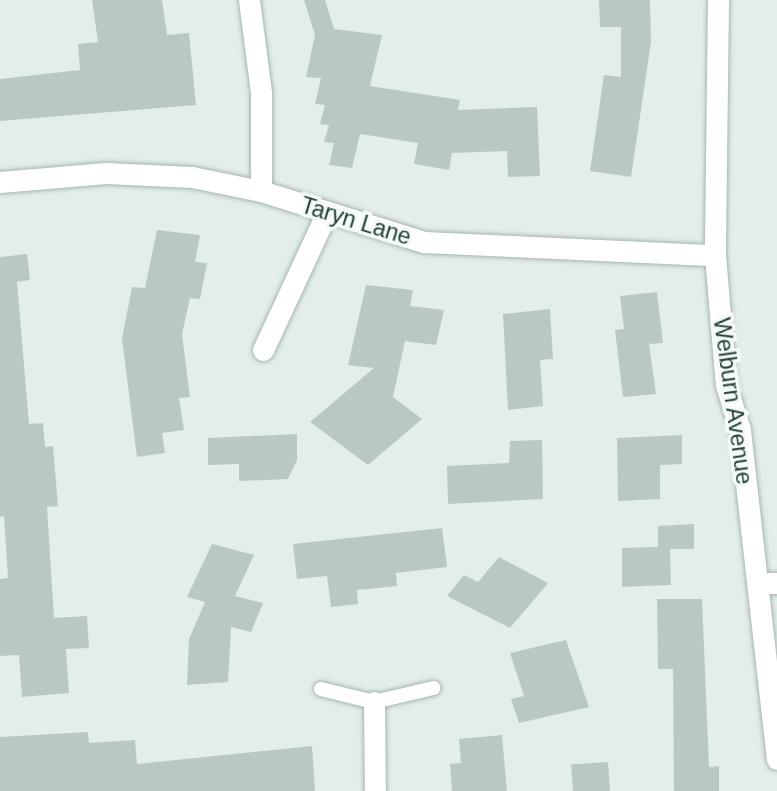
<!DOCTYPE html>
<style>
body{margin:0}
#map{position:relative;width:777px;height:791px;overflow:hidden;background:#e4eee9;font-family:Arial,sans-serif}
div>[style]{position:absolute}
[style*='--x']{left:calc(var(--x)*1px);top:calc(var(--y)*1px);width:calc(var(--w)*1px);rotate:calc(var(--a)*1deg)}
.building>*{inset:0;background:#b9c9c2;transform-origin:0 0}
.roads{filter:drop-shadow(0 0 2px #a6b7b0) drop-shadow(0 0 2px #a6b7b0)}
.service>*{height:14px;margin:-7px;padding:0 7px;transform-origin:7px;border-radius:7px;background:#fff}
.minor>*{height:21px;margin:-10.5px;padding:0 10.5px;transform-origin:10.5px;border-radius:10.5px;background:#fff}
.tertiary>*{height:21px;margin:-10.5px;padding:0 10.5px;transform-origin:10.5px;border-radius:10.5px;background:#fff}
span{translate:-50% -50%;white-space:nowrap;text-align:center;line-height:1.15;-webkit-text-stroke:7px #f5faf8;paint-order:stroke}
.street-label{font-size:23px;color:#224137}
</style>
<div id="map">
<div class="building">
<i style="clip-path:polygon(92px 0,162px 0,167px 35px,189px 33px,196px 105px,0 121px,0 79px,80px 70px,78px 44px,98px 42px)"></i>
<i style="clip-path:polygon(304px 0,325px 0,334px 29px,382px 35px,370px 86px,460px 100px,458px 110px,537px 107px,540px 176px,508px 177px,507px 151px,452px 153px,449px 170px,414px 164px,418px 143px,360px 134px,352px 168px,329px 165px,334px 143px,324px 142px,329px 125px,320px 124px,325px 105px,315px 104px,321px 78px,306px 77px,315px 35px)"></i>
<i style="clip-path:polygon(599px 0,650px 0,651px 42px,631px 177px,590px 171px,604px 75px,621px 77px,621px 27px,600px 27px)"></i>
<i style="clip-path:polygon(157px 230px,200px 235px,195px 262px,207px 263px,200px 299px,190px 298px,182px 334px,190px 397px,179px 398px,184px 430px,162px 433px,165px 453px,137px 457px,122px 339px,132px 287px,145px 288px)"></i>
<i style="clip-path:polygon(27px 254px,30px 280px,17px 282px,29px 424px,43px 423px,45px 447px,53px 446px,58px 506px,47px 507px,54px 618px,87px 616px,89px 648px,66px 649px,69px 693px,22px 697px,19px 655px,0 656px,0 579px,8px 578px,4px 516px,0 517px,0 257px)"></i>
<i style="clip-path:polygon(366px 285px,413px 290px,410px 306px,444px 310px,436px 345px,405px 341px,393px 397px,422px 419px,368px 465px,310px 422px,374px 368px,348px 365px)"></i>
<i style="clip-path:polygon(657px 292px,663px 343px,649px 344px,656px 394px,623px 397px,615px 330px,624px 329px,620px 296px)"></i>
<i style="clip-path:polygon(550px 309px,553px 359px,540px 360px,543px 406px,508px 410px,503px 314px)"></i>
<i style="clip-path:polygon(297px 434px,297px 460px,288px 479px,239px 481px,239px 464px,208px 465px,208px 438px)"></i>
<i style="clip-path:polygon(682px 435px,682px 464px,660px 465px,660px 499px,618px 501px,617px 438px)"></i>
<i style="clip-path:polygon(542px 440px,543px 499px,448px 504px,447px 466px,509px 463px,510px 441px)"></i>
<i style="clip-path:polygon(694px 524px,694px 549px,670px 549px,671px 585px,622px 587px,622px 548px,658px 547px,658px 526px)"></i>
<i style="clip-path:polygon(442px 528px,447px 567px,396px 573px,397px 586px,357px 590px,358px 604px,331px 607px,327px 576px,297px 579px,293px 544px)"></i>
<i style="clip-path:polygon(212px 544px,254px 555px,235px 596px,263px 603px,251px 632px,231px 627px,228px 682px,187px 685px,189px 639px,205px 602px,187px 597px)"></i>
<i style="clip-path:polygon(499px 557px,548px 583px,510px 628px,447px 596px,464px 575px,478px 582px)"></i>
<i style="clip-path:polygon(657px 599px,702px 599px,709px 767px,719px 766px,719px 791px,674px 791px,673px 669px,658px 669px)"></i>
<i style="clip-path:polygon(566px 640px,589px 707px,519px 723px,511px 699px,524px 696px,510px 653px)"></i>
<i style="clip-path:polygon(88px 732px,89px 743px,135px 740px,137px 764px,312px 746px,315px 791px,0 791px,0 737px)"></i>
<i style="clip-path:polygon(502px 735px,507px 791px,452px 791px,450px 764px,461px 763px,459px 739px)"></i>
<i style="left:608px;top:762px;width:29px;height:37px;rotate:86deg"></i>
</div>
<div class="roads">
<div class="service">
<i style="--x:321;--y:689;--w:55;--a:13.8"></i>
<i style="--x:374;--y:702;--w:61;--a:-13.3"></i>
</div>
<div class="minor">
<i style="--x:249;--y:0;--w:94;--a:82.6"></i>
<i style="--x:261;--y:93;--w:98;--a:90"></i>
<i style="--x:0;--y:182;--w:106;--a:-4.9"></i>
<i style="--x:106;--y:173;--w:86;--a:2.7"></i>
<i style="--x:192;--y:177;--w:70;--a:11.5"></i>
<i style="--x:261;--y:191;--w:171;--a:17.4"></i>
<i style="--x:424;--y:242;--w:291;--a:2.6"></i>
<i style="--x:263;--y:350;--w:152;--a:-65.1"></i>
<i style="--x:758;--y:583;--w:19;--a:0"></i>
<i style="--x:374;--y:702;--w:89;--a:89.4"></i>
</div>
<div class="tertiary">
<i style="--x:718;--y:0;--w:255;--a:90.7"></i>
<i style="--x:715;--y:255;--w:130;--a:85.2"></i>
<i style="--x:726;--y:385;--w:47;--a:72.7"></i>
<i style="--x:740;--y:430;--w:331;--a:83.6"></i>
</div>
</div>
<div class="street-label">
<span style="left:356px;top:221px;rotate:17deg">Taryn Lane</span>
<span style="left:733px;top:401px;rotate:82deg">Welburn Avenue</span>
</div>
</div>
